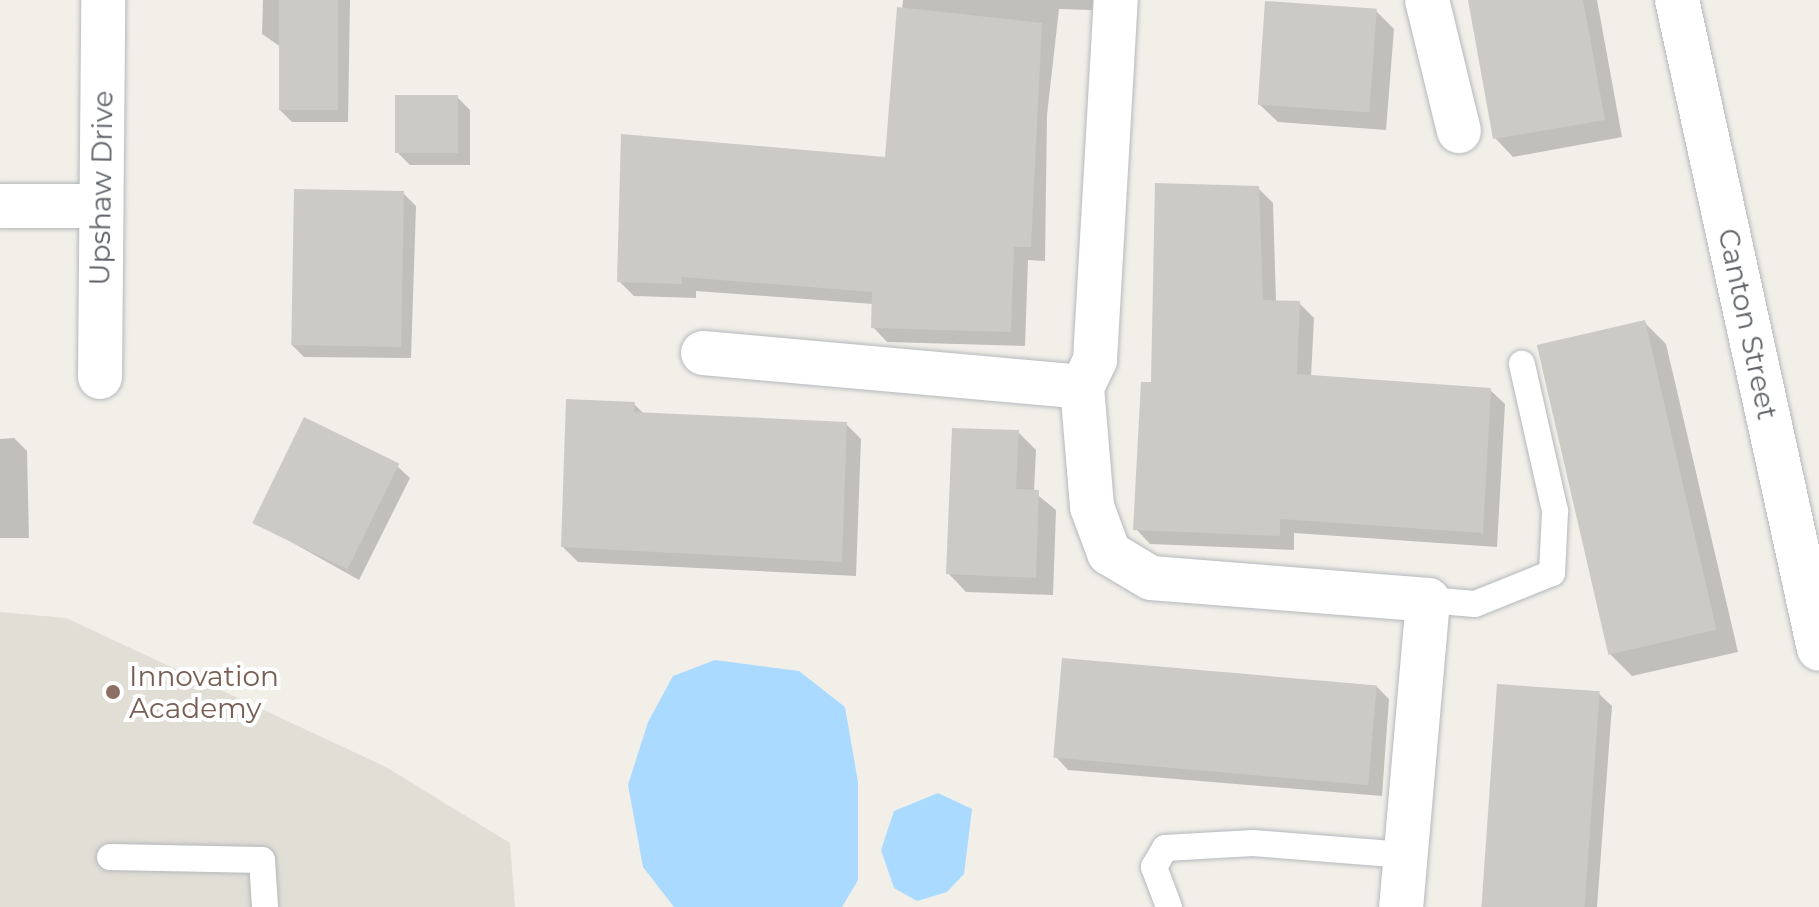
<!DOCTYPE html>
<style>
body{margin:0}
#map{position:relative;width:1819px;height:907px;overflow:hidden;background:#f1efe8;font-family:Montserrat,sans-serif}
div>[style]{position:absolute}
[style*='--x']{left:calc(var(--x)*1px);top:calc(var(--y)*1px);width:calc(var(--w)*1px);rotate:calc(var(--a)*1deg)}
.education>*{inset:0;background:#e1ded6}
.water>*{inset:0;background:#aadaff}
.shadow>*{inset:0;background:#0003}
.building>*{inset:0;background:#cccac5;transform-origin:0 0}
.roads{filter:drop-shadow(0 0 2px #b5b8bc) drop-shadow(0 0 2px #b5b8bc)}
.service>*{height:26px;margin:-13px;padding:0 13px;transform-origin:13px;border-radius:13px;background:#fff}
.minor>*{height:44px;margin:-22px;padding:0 22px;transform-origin:22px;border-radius:22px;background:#fff}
.tertiary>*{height:44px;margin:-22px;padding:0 22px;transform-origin:22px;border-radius:22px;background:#fff}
.dots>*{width:22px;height:22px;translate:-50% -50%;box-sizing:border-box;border:4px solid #fff;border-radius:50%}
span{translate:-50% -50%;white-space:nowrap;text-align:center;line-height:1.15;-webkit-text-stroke:8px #fff;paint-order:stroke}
.street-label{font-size:28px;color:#5f6368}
.education-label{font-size:28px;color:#785e54}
.left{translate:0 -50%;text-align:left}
</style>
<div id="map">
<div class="education">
<i style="clip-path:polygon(0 612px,66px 618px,386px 767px,510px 843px,515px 907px,0 907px)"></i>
</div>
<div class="water">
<i style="clip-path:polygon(715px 660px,799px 671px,845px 707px,858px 782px,858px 880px,842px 907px,674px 907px,643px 867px,628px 785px,648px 722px,673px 676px)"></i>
<i style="clip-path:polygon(938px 793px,972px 809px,964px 874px,947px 892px,917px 901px,894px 888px,881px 850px,894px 811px)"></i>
</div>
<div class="shadow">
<i style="clip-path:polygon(263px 0,350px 0,348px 122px,292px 122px,279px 109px,281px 47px,262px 34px)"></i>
<i style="clip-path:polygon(903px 0,1093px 0,1092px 10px,1059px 9px,1047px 115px,1045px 261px,1028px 260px,1025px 346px,887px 342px,873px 327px,873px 304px,696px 291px,696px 298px,634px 296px,619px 281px,887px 159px)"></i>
<i style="clip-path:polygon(1470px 0,1597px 0,1622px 137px,1513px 157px,1495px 138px)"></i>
<i style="clip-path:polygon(1376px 11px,1394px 29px,1386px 130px,1278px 122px,1259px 104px)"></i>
<i style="clip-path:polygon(457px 97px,470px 110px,470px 165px,410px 165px,397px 152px)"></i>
<i style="clip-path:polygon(1258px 188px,1273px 203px,1276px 302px,1299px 303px,1314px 318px,1311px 377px,1490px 390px,1505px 404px,1497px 547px,1294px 533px,1294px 550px,1150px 544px,1136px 529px,1153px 384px)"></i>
<i style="clip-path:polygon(403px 193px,416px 206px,411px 358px,304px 357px,291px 344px)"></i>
<i style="clip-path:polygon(1644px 322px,1666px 344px,1738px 652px,1632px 676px,1610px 654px)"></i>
<i style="clip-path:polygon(634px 404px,644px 414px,846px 424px,861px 439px,856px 576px,578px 562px,563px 547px)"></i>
<i style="clip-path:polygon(1018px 432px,1036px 450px,1034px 492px,1056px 510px,1053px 595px,966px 592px,948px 573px)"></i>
<i style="clip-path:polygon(14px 438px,27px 451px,29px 538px,0 538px,0 439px)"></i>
<i style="clip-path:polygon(397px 466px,410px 478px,359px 580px,254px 521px)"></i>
<i style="clip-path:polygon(1376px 686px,1389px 699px,1382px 796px,1068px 770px,1056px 757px)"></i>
<i style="clip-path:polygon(1599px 694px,1612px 706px,1597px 907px,1482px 907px)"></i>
</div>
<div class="building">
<i style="left:279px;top:0;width:59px;height:110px"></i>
<i style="clip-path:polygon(1468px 0,1583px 0,1605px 120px,1493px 139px)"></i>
<i style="left:1265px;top:1px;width:112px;height:104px;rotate:4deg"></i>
<i style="clip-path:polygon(897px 7px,1042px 23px,1031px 247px,1014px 247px,1011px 332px,871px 328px,872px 292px,682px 277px,682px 284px,617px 282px,621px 134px,885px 157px)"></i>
<i style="left:395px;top:95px;width:63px;height:58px"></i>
<i style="clip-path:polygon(1155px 183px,1259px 186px,1263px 300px,1300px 301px,1297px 374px,1491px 388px,1483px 533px,1280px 519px,1280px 536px,1133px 530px,1141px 382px,1151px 382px)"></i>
<i style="left:294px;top:189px;width:110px;height:156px;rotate:1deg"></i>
<i style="left:1645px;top:320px;width:318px;height:111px;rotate:77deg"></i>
<i style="clip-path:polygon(566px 399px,635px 402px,634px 412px,847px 422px,842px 562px,561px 547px)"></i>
<i style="left:304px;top:417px;width:106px;height:118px;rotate:26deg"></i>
<i style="clip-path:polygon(952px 428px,1019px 430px,1016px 489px,1039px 490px,1036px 578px,946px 574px)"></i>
<i style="left:1062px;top:658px;width:316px;height:100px;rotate:5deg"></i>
<i style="left:1497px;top:684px;width:103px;height:224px;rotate:4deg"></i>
</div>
<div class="roads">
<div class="service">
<i style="--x:1428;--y:600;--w:47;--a:4.9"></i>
<i style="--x:1475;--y:604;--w:83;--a:-21.9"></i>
<i style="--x:1552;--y:573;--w:62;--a:-87.2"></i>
<i style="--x:1555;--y:511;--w:151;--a:-102.7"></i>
<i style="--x:110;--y:857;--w:152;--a:1.1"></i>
<i style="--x:262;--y:860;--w:47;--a:86.3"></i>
<i style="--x:1169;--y:907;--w:43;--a:-110.6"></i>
<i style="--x:1154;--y:867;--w:22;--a:-60"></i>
<i style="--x:1165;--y:848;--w:88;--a:-3.3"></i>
<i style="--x:1253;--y:843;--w:152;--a:4.5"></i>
</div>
<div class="minor">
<i style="--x:1427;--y:0;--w:135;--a:76.3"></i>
<i style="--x:0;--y:206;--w:99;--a:0"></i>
<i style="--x:703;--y:353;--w:381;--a:5.1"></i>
<i style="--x:1082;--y:387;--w:30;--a:-64"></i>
<i style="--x:1095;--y:360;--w:361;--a:-86.7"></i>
<i style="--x:100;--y:377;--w:377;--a:-89.5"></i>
<i style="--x:1082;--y:387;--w:120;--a:85.2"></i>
<i style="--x:1092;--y:507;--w:49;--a:69.7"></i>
<i style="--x:1109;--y:553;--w:49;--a:30.8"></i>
<i style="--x:1151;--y:578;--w:278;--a:4.5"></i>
<i style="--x:1428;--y:600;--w:308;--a:95"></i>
</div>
<div class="tertiary">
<i style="--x:1677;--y:0;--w:664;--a:77.66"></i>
</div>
</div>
<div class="dots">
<i style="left:113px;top:692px;background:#8d6e63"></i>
</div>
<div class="street-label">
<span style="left:101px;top:188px;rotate:-89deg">Upshaw Drive</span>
<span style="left:1748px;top:324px;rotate:78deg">Canton Street</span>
</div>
<div class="education-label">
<span class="left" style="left:129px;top:692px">Innovation<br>Academy</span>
</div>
</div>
